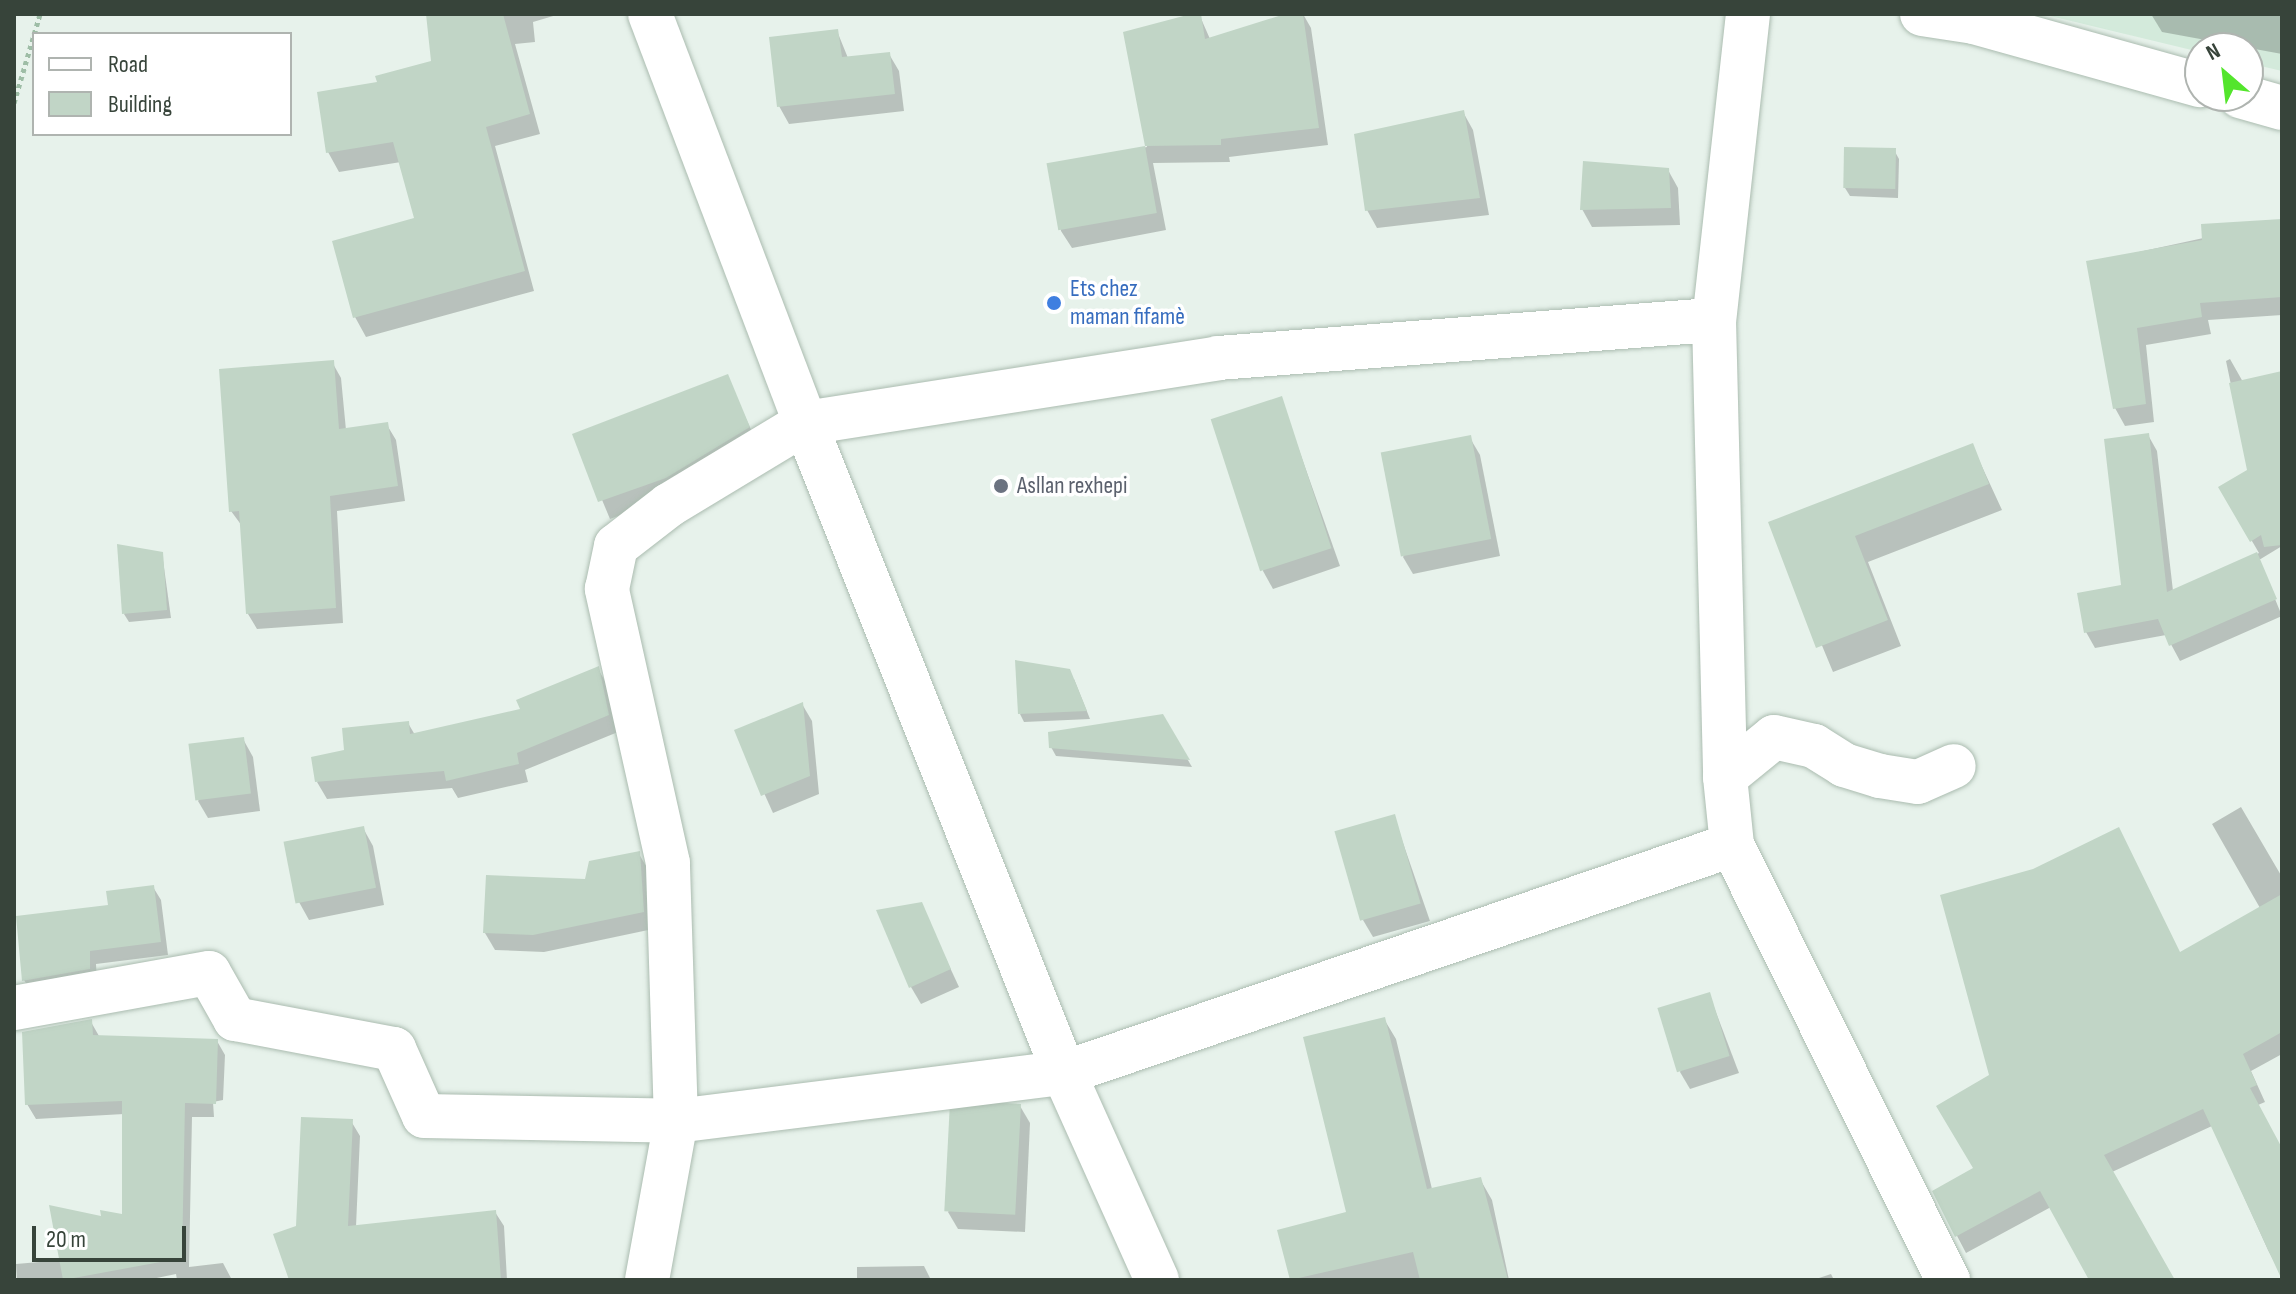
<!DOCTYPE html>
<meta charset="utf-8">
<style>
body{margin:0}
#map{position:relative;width:2296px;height:1294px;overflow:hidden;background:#e7f2eb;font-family:"Sofia Sans Condensed",sans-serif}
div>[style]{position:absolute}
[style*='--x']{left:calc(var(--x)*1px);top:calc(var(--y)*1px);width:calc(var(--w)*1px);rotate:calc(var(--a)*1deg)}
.education>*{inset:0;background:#d3eadb}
.shadow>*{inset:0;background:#0003}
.building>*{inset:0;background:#c1d5c6;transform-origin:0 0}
.path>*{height:5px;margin-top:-2.5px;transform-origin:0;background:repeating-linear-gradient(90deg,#9ebda6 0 4px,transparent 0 8px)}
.roads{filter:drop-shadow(0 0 2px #abbcb0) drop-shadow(0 0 2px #abbcb0)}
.pedestrian>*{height:44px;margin:-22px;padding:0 22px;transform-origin:22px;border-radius:22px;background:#fff}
.minor>*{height:44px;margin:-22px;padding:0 22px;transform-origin:22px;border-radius:22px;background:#fff}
.dots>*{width:22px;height:22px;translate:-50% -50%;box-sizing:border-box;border:4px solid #fff;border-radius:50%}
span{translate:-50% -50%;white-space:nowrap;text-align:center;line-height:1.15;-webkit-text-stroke:7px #fff;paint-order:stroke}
.shop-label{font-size:24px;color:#366cbe}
.left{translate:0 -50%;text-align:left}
.worship-label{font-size:24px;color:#5b616d}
.frame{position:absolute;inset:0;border:16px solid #37443a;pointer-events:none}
.legend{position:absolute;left:32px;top:32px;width:260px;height:104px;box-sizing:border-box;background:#fff;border:2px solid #afb4b0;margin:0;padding:10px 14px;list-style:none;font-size:24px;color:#37443a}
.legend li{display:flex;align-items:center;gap:16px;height:40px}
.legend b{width:40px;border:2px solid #afb4b0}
.north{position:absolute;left:2184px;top:32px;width:80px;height:80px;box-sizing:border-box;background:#fff;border:2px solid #afb4b0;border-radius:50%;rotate:332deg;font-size:22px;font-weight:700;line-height:32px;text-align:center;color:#37443a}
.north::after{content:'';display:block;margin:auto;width:28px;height:36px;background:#53e52c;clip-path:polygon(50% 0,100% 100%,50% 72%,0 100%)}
.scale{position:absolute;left:32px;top:1226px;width:154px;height:36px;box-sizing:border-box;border:4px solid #37443a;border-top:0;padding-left:10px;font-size:24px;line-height:28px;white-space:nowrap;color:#37443a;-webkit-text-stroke:6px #fff;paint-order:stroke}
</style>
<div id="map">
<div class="education">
<i style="clip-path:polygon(2042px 14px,2282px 14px,2282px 71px,2248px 63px,2248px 48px,2200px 52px)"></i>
</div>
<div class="shadow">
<i style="clip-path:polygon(428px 14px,560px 14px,533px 22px,535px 42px,515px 44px,540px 134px,495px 146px,534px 291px,366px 337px,355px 317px,417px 220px,401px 162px,339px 172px,328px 152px,380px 84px,433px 62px)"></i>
<i style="clip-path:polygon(1199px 14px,1210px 39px,1303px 14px,1311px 28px,1328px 145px,1229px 157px,1230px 162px,1153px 163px,1166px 230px,1072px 248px,1061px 231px,1049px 166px,1147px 147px,1125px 33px)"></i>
<i style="clip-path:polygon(2151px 14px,2282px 14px,2282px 54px,2162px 32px)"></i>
<i style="clip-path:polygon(837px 31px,848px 58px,889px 54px,899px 71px,904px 111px,789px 124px,779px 106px)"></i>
<i style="clip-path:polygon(1463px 112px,1473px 130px,1489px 215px,1377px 228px,1367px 210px)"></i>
<i style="clip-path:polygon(1894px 150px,1899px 159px,1898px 198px,1850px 196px,1845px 188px)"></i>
<i style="clip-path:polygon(1668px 170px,1678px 188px,1680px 225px,1592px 227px,1582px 209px)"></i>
<i style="clip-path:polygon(2282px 221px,2282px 315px,2208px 320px,2211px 334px,2146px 345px,2154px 422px,2125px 426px,2115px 408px,2088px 263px)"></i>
<i style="clip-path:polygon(2230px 359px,2243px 382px,2282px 373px,2282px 546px,2259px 560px,2282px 616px,2180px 661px,2166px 635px,2095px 648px,2086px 632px,2123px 586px,2148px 435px,2157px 451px,2173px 591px,2259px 553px,2221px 488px,2249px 471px,2226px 361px)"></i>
<i style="clip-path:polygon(332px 362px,341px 378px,346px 430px,387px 425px,396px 440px,405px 501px,337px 511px,343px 623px,257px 629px,248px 614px,242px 526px,231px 511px)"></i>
<i style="clip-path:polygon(727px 377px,758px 445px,676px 495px,610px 519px,575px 435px)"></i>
<i style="clip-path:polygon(1281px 399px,1340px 566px,1273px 589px,1263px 571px)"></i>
<i style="clip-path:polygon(1470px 438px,1480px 455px,1500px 556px,1413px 574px,1403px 557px)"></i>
<i style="clip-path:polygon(1972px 445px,2002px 510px,1868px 562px,1901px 646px,1833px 672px,1771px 523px)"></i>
<i style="clip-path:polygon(162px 553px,171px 618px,129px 622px,124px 614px)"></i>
<i style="clip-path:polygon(598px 669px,608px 686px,618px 732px,525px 770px,528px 782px,458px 798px,452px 788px,327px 799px,317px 782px,346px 751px,408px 723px,415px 735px,523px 711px)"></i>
<i style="clip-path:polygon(1074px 679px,1090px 719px,1024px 722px,1020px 714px)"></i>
<i style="clip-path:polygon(802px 704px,812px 721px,819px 794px,773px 813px,736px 731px)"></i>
<i style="clip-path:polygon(1162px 716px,1192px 767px,1056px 756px,1051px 747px)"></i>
<i style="clip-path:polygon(243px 739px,253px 757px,260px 811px,208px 818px,198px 801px)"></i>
<i style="clip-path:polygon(2241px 807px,2282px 877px,2282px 1054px,2251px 1071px,2265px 1102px,2258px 1105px,2282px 1151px,2282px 1265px,2277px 1267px,2268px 1250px,2212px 1126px,2112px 1172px,2173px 1280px,2092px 1280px,2051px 1207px,1966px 1253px,1934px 1192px,1975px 1169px,2180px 954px,2260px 908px,2212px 824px)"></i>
<i style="clip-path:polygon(1394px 817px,1430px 921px,1373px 937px,1363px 920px)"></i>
<i style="clip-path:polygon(363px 828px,373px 846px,384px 905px,309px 920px,299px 902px)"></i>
<i style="clip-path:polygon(639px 854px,649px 871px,653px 929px,544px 952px,495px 950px,485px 933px)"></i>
<i style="clip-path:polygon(153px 887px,161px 900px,168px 955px,96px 964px,97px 982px,32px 993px,24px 980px,110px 907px)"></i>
<i style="clip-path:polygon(921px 905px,959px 987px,921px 1004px,911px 987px)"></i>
<i style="clip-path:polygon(1709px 994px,1739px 1073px,1690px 1089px,1680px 1072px)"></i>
<i style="clip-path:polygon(1384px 1019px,1396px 1039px,1432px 1189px,1480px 1179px,1492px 1200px,1509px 1280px,1292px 1280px,1280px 1231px,1349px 1213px)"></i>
<i style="clip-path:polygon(91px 1022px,99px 1036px,217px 1041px,225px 1055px,223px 1100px,213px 1102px,214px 1117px,192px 1117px,189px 1267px,223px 1263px,232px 1280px,177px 1280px,176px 1274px,147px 1280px,17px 1280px,16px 1264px,62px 1260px,124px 1217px,124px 1114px,36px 1119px,27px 1104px)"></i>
<i style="clip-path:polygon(1020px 1106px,1030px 1123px,1025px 1232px,958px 1229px,948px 1212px)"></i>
<i style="clip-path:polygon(351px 1121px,360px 1136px,356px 1227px,495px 1212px,504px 1226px,507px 1280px,291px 1280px,298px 1228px)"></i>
<i style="clip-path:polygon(924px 1266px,931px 1280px,857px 1280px,857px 1267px)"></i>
<i style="clip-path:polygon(1831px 1274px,1834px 1280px,1813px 1280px)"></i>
</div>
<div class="building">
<i style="clip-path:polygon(426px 14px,503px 14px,530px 114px,486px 127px,525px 271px,353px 318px,332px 241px,414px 218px,393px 142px,326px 153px,317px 92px,377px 82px,375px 76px,431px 61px)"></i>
<i style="clip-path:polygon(1191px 14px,1201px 14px,1205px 39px,1285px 14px,1303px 14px,1319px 128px,1221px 139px,1221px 145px,1145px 146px,1123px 32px)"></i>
<i style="clip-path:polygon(838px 29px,842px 57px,890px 52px,895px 94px,777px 107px,769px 37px)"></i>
<i style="clip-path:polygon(1464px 110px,1480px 198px,1365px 211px,1354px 134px)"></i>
<i style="left:1145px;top:146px;width:68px;height:100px;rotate:80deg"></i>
<i style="left:1844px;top:147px;width:52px;height:41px;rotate:1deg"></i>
<i style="clip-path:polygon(1583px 161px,1669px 168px,1671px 208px,1580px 210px)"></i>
<i style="clip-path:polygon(2282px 219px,2282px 297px,2200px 303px,2202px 317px,2137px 328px,2146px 404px,2113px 409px,2086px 261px,2202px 240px,2201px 224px)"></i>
<i style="clip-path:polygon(334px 360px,339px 429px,388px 422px,398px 486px,330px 496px,336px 608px,246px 614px,239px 511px,229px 512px,219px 369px)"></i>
<i style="clip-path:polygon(2282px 371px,2282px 545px,2264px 547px,2261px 535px,2250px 542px,2218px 487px,2247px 470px,2229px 383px)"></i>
<i style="clip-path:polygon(728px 374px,750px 427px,666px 478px,598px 502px,572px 434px)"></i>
<i style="left:1282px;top:396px;width:160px;height:75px;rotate:72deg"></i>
<i style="clip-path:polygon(2149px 433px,2167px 592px,2257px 552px,2277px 599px,2169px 646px,2158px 619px,2084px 633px,2077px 593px,2121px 585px,2104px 439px)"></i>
<i style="left:1471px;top:435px;width:106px;height:92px;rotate:79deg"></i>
<i style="clip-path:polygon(1973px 443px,1989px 484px,1855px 536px,1888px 620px,1816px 648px,1768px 522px)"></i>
<i style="clip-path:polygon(117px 544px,163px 552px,167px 610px,122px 614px)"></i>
<i style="clip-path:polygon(1015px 660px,1070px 669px,1087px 711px,1018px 714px)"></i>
<i style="clip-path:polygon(599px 666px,609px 715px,517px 753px,519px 764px,446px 781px,444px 771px,315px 782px,311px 757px,344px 750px,342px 728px,409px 721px,410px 734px,520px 709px,516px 700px)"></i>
<i style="clip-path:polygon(803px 702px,810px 776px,761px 796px,734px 730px)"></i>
<i style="clip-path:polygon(1163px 714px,1190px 760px,1049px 748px,1048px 732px)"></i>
<i style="left:244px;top:737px;width:57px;height:56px;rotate:83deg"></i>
<i style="left:1395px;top:814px;width:93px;height:63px;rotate:74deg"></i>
<i style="left:364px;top:826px;width:63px;height:82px;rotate:79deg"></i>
<i style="clip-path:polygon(2119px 827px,2180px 952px,2282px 894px,2282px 1032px,2243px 1054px,2257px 1085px,2250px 1088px,2282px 1148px,2282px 1280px,2203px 1109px,2104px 1155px,2175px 1280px,2089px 1280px,2040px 1191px,1955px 1237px,1932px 1191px,1973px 1168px,1936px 1106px,1989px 1075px,1940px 895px,2033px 869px)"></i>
<i style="clip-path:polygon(640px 851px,644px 912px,533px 935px,483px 933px,486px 875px,585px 879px,589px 861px)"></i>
<i style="clip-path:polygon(154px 885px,161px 942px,90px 951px,90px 969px,22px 981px,16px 916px,108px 905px,106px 891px)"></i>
<i style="clip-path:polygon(922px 902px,951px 969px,909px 988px,876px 910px)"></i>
<i style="left:1710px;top:992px;width:67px;height:55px;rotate:73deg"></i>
<i style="clip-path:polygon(1385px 1017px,1427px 1189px,1481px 1177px,1508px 1280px,1420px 1280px,1413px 1252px,1290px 1280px,1277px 1230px,1346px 1212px,1303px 1037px)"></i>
<i style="clip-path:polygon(92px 1019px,93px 1035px,218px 1039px,216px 1104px,185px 1103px,182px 1258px,63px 1280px,49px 1205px,101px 1216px,100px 1210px,122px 1214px,122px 1101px,25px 1105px,22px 1032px)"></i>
<i style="left:1021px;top:1104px;width:111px;height:71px;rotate:93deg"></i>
<i style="clip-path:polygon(301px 1117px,353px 1119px,348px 1226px,496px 1210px,501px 1280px,289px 1280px,273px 1234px,296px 1226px)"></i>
</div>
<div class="path">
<i style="--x:14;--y:103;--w:93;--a:-73.7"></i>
</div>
<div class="roads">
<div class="pedestrian">
<i style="--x:1725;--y:777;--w:63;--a:-39.2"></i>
<i style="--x:1774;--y:737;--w:41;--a:12.7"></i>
<i style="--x:1814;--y:746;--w:36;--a:32"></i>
<i style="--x:1844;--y:765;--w:38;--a:17"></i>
<i style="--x:1880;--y:776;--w:38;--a:9"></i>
<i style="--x:1918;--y:782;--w:39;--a:-24"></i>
</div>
<div class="minor">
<i style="--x:650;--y:14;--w:437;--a:69.2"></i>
<i style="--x:805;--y:423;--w:700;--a:68.27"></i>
<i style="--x:1064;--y:1073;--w:227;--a:65.8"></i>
<i style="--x:1748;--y:14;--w:308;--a:96.3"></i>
<i style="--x:1714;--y:320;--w:457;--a:88.6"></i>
<i style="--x:1725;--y:777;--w:68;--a:84.1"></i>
<i style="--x:1732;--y:845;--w:486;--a:63.6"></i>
<i style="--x:1922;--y:14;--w:53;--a:8.7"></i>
<i style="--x:1974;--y:22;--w:235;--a:15.6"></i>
<i style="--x:2240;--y:96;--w:44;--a:15.9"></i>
<i style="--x:14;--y:1008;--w:198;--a:-10.2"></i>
<i style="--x:209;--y:973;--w:53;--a:60.5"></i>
<i style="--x:235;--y:1019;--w:162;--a:10.7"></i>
<i style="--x:394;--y:1049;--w:73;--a:65.9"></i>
<i style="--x:424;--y:1116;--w:252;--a:1.1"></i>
<i style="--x:676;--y:1121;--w:391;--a:-7.1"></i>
<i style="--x:1064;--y:1073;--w:706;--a:-18.85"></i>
<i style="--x:647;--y:1280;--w:162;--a:-79.7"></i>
<i style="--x:676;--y:1121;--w:258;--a:-91.8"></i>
<i style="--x:668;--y:863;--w:281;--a:-102.6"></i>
<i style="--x:607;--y:589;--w:44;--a:-78.2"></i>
<i style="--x:616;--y:546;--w:67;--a:-37.7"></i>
<i style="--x:669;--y:505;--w:159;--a:-31.1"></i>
<i style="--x:805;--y:423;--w:418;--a:-8.9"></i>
<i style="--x:1218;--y:358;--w:497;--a:-4.4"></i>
</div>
</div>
<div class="dots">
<i style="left:1054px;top:303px;background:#3f7fe0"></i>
<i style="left:1001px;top:486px;background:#6b7280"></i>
</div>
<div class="shop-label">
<span class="left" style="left:1070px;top:303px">Ets chez<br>maman fifamè</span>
</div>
<div class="worship-label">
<span class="left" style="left:1017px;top:486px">Asllan rexhepi</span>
</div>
<div class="frame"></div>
<ul class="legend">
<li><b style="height:10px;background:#fff"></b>Road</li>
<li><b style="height:22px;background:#c1d5c6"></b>Building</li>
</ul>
<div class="north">N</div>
<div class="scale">20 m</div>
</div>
